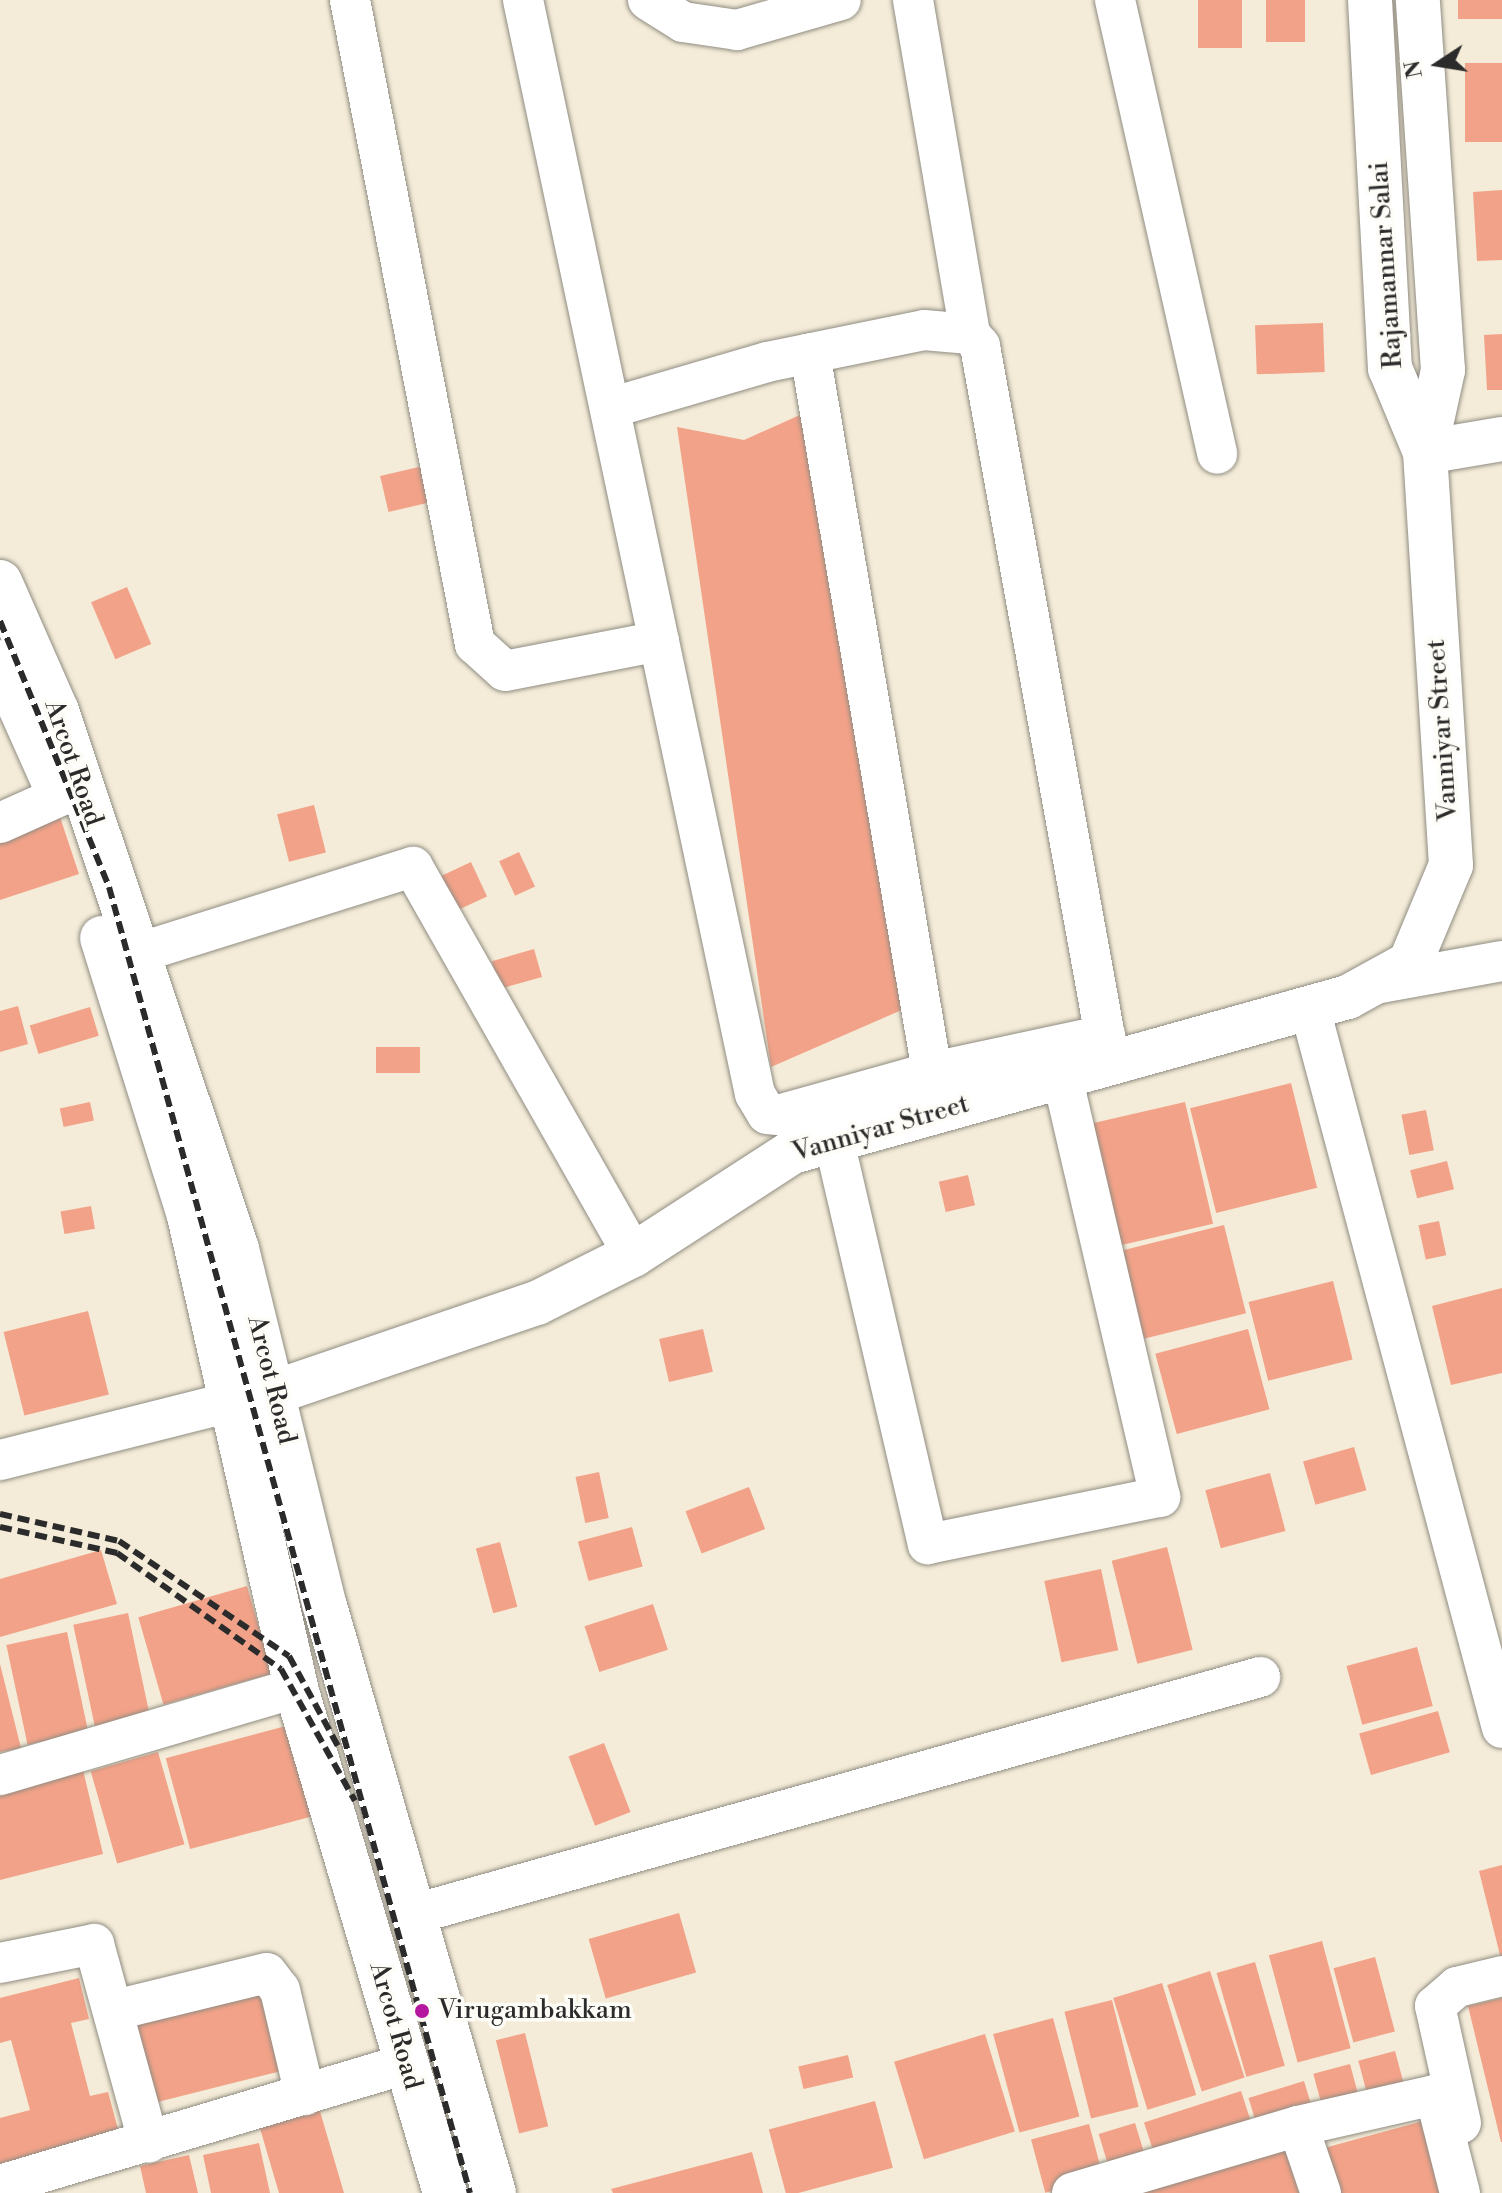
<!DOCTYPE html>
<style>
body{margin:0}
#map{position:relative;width:1502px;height:2193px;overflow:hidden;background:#f4ecd8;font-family:"Libre Bodoni",serif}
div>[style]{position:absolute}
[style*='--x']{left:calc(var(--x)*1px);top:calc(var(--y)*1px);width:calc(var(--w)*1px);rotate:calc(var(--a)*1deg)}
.building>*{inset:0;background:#f2a288;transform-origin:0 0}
.roads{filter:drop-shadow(0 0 2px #908c82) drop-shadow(0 0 2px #908c82)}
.minor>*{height:40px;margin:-20px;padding:0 20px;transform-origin:20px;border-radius:20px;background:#fff}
.major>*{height:44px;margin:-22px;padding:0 22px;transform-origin:22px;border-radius:22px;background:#fff}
.rail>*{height:6px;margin-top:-3px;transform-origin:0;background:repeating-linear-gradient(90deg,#2b2b2b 0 12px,transparent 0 18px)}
.dots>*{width:22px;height:22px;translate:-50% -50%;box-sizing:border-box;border:4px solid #fdfcf7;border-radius:50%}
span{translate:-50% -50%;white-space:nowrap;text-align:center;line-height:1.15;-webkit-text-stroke:7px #fdfcf7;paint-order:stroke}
.street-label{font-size:26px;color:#2b2b2b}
.poi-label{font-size:26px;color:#2b2b2b}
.left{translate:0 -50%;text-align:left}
.north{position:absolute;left:1398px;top:24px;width:80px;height:80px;-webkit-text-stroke:6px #fdfcf7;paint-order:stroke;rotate:258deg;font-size:22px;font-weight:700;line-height:32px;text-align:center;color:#2b2b2b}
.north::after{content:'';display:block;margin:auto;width:28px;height:36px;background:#2b2b2b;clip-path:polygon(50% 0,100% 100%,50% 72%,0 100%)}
</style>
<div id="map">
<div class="building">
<i style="left:1198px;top:0;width:44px;height:48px"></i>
<i style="left:1266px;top:0;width:39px;height:42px"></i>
<i style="left:1458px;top:0;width:44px;height:19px"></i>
<i style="left:1502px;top:63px;width:79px;height:37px;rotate:90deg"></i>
<i style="clip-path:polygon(1502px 190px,1502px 260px,1477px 261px,1473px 192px)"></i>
<i style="left:1323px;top:323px;width:49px;height:68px;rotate:88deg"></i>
<i style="clip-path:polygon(1502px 334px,1502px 390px,1487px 390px,1484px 335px)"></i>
<i style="clip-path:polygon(802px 414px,904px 1009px,771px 1067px,677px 427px,744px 440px)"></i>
<i style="left:423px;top:466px;width:37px;height:44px;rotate:77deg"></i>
<i style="left:127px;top:587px;width:62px;height:39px;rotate:67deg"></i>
<i style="left:314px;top:805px;width:49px;height:38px;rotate:76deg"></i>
<i style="clip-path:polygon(59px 814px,79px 874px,0 900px,0 834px)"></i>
<i style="left:519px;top:852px;width:38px;height:22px;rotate:65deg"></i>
<i style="left:471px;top:862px;width:38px;height:40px;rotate:65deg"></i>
<i style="left:534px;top:949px;width:29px;height:44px;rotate:74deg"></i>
<i style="clip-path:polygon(18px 1006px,28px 1044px,0 1052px,0 1011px)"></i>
<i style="left:90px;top:1007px;width:30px;height:63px;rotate:73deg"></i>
<i style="left:420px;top:1047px;width:26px;height:44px;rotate:90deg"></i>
<i style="left:1291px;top:1083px;width:108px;height:104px;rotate:76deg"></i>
<i style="left:90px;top:1102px;width:19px;height:31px;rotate:78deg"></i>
<i style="left:1185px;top:1102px;width:125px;height:96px;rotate:77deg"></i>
<i style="left:1426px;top:1110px;width:41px;height:25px;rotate:79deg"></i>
<i style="left:1447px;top:1161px;width:29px;height:38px;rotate:76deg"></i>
<i style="left:968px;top:1175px;width:31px;height:30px;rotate:77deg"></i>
<i style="left:91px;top:1206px;width:23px;height:31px;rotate:80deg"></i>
<i style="left:1439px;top:1221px;width:35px;height:21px;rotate:78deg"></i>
<i style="left:1224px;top:1225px;width:91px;height:105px;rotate:76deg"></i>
<i style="left:1333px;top:1281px;width:81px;height:87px;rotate:76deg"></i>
<i style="clip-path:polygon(1502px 1288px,1502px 1373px,1451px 1385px,1432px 1306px)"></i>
<i style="left:88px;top:1311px;width:86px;height:87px;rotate:76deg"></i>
<i style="left:703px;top:1329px;width:44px;height:45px;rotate:77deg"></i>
<i style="left:1248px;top:1329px;width:83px;height:96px;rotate:75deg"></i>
<i style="left:1354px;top:1447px;width:45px;height:53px;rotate:74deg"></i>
<i style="left:599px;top:1472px;width:47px;height:24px;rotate:78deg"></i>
<i style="left:1270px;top:1473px;width:60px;height:67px;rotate:75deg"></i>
<i style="left:749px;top:1487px;width:45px;height:68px;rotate:69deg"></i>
<i style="left:632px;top:1527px;width:41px;height:56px;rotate:75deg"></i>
<i style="left:500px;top:1542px;width:67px;height:25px;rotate:75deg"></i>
<i style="left:1167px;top:1547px;width:106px;height:57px;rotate:76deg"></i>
<i style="clip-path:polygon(101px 1550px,117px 1604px,0 1637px,0 1579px)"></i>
<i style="left:1101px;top:1569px;width:83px;height:58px;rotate:78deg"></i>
<i style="left:247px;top:1586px;width:91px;height:113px;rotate:74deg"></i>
<i style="left:653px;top:1604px;width:48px;height:72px;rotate:72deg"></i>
<i style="left:128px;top:1613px;width:107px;height:56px;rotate:78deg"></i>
<i style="left:67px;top:1632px;width:102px;height:62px;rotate:78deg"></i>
<i style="left:1417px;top:1647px;width:61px;height:73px;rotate:75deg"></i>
<i style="clip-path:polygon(0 1664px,21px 1748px,0 1752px)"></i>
<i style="left:1438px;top:1711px;width:43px;height:82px;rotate:74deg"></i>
<i style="left:301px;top:1722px;width:94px;height:140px;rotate:75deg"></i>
<i style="left:604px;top:1743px;width:74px;height:38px;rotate:69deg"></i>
<i style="left:158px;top:1752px;width:96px;height:70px;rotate:74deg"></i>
<i style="clip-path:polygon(83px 1770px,103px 1854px,0 1880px,0 1791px)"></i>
<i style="clip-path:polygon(1502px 1865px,1502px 1959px,1501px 1959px,1479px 1871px)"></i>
<i style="left:679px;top:1913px;width:62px;height:94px;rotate:74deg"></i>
<i style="left:1322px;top:1941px;width:111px;height:55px;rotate:75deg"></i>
<i style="left:1375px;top:1957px;width:77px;height:43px;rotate:75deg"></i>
<i style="left:1255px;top:1962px;width:108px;height:40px;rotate:74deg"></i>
<i style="left:1210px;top:1971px;width:112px;height:45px;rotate:72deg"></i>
<i style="clip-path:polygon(79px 1978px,89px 2019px,71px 2023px,90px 2096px,108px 2092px,119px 2133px,0 2165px,0 2118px,30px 2110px,11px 2040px,0 2043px,0 1998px)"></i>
<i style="left:258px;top:1981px;width:93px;height:134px;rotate:76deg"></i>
<i style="left:1162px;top:1983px;width:117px;height:51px;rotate:73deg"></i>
<i style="clip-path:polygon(1502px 1998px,1502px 2142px,1501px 2142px,1468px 2006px)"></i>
<i style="left:1112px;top:2000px;width:110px;height:49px;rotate:76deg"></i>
<i style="left:1053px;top:2018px;width:102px;height:62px;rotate:75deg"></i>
<i style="left:525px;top:2033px;width:96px;height:30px;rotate:76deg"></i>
<i style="left:985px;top:2034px;width:102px;height:95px;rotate:73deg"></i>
<i style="left:1395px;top:2051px;width:48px;height:38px;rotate:75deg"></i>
<i style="left:848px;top:2055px;width:23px;height:51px;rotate:77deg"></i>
<i style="left:1350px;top:2064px;width:43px;height:38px;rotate:75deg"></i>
<i style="left:1304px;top:2081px;width:39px;height:58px;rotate:73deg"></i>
<i style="left:1241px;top:2091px;width:46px;height:102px;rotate:72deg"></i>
<i style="left:875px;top:2101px;width:69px;height:110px;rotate:75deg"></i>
<i style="clip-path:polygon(319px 2108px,344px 2193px,279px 2193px,259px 2125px)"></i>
<i style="clip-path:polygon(1423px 2121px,1443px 2193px,1332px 2193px,1317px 2150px)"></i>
<i style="left:1135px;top:2123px;width:45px;height:38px;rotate:73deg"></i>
<i style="left:1089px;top:2124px;width:55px;height:60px;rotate:75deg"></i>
<i style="clip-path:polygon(259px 2143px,270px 2193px,211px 2193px,203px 2155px)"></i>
<i style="clip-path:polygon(1284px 2144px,1299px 2193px,1123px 2193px)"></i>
<i style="clip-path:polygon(752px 2152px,763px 2193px,613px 2193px,611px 2189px)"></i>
<i style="clip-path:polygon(189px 2155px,198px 2193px,146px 2193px,140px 2166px)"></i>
</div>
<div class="roads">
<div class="minor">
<i style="--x:350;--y:0;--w:656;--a:79.02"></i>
<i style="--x:475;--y:644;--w:40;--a:42"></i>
<i style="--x:505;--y:671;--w:157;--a:-11"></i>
<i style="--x:523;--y:0;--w:1118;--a:78.03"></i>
<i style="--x:755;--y:1094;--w:23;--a:59"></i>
<i style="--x:767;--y:1114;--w:11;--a:5"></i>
<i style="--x:778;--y:1115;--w:160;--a:-15.6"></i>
<i style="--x:932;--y:1072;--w:729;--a:-99.63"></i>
<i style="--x:648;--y:0;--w:41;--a:32.2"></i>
<i style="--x:683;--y:22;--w:55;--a:8.4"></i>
<i style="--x:737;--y:30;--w:108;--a:-16.1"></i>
<i style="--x:913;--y:0;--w:339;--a:80.3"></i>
<i style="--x:1115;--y:0;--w:465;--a:77.3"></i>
<i style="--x:610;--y:408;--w:164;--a:-16.3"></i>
<i style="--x:767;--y:362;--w:160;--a:-11.5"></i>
<i style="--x:924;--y:330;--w:46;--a:5"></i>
<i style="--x:970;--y:334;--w:16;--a:50"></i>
<i style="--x:980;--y:346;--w:730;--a:79.74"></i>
<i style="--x:0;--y:823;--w:66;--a:-24.2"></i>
<i style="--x:138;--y:953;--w:288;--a:-17.4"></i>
<i style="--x:413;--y:867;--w:446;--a:60.4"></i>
<i style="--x:1380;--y:983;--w:124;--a:-10.2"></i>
<i style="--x:1310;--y:1009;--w:744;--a:75.05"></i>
<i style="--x:932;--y:1072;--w:177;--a:-12.1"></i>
<i style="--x:834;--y:1141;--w:414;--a:76.9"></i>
<i style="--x:928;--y:1544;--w:237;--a:-11.5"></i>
<i style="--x:1160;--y:1497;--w:431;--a:-103.1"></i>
<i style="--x:0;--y:1460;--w:242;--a:-14.1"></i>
<i style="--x:0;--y:1775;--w:309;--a:-16.4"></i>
<i style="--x:411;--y:1915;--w:882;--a:-15.66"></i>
<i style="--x:0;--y:1963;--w:96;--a:-11.4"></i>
<i style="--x:94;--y:1944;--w:206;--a:74.6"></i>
<i style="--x:115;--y:2010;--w:156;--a:-13.7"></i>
<i style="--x:267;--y:1973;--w:21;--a:53"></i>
<i style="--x:280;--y:1990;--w:108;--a:76.6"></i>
<i style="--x:1461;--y:2123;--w:120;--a:-102.5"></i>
<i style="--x:1435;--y:2006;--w:29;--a:-41"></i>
<i style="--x:1457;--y:1987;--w:46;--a:-13.7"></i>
<i style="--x:1298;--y:2126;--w:71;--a:71.1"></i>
<i style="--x:0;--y:2185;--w:423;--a:-16.6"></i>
<i style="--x:1072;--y:2193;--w:236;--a:-16.5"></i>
<i style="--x:1298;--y:2126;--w:140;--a:-12.8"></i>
<i style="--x:1435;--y:2095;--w:101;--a:75.7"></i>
</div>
<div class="major">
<i style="--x:1370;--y:0;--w:369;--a:86.9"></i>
<i style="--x:1390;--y:368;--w:91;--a:67.4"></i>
<i style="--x:1425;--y:452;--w:78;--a:-9.6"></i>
<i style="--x:0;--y:582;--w:141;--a:66.2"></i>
<i style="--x:57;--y:711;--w:567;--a:71.5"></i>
<i style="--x:237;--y:1249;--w:368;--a:76.2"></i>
<i style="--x:325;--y:1606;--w:611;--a:73.94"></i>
<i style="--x:0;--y:662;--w:138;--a:66"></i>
<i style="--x:102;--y:938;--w:291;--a:72.6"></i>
<i style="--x:189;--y:1216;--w:484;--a:77.2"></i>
<i style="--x:296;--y:1688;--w:527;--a:73.56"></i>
<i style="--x:275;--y:1392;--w:277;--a:-18.8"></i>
<i style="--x:537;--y:1303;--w:107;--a:-26.6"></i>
<i style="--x:633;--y:1255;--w:189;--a:-32.9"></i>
<i style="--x:792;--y:1152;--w:577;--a:-15.58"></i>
<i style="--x:1348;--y:997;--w:71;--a:-28.7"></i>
<i style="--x:1410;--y:963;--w:106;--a:-67.3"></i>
<i style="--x:1451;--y:865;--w:414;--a:-93.6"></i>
<i style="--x:1425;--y:452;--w:84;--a:-77.6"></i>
<i style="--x:1443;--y:370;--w:371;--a:-93.9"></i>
</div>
</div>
<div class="rail">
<i style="--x:0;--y:621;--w:287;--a:67.7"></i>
<i style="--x:109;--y:887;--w:1355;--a:74.55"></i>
<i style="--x:0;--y:1514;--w:122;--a:12.8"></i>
<i style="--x:119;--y:1541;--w:205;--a:34.1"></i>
<i style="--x:289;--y:1656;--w:105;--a:61.5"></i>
<i style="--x:0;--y:1527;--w:120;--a:12.5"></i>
<i style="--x:117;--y:1553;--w:201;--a:35.3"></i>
<i style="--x:281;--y:1669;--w:151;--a:60.7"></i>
</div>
<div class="dots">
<i style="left:422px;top:2011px;background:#b5179e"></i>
</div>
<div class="street-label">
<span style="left:1387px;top:265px;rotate:-94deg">Rajamannar Salai</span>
<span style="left:1443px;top:730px;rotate:-94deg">Vanniyar Street</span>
<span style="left:73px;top:763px;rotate:71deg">Arcot Road</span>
<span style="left:881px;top:1129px;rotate:-16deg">Vanniyar Street</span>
<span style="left:271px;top:1380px;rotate:76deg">Arcot Road</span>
<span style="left:395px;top:2026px;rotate:74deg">Arcot Road</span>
</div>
<div class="poi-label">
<span class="left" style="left:438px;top:2011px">Virugambakkam</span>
</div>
<div class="north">N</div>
</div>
